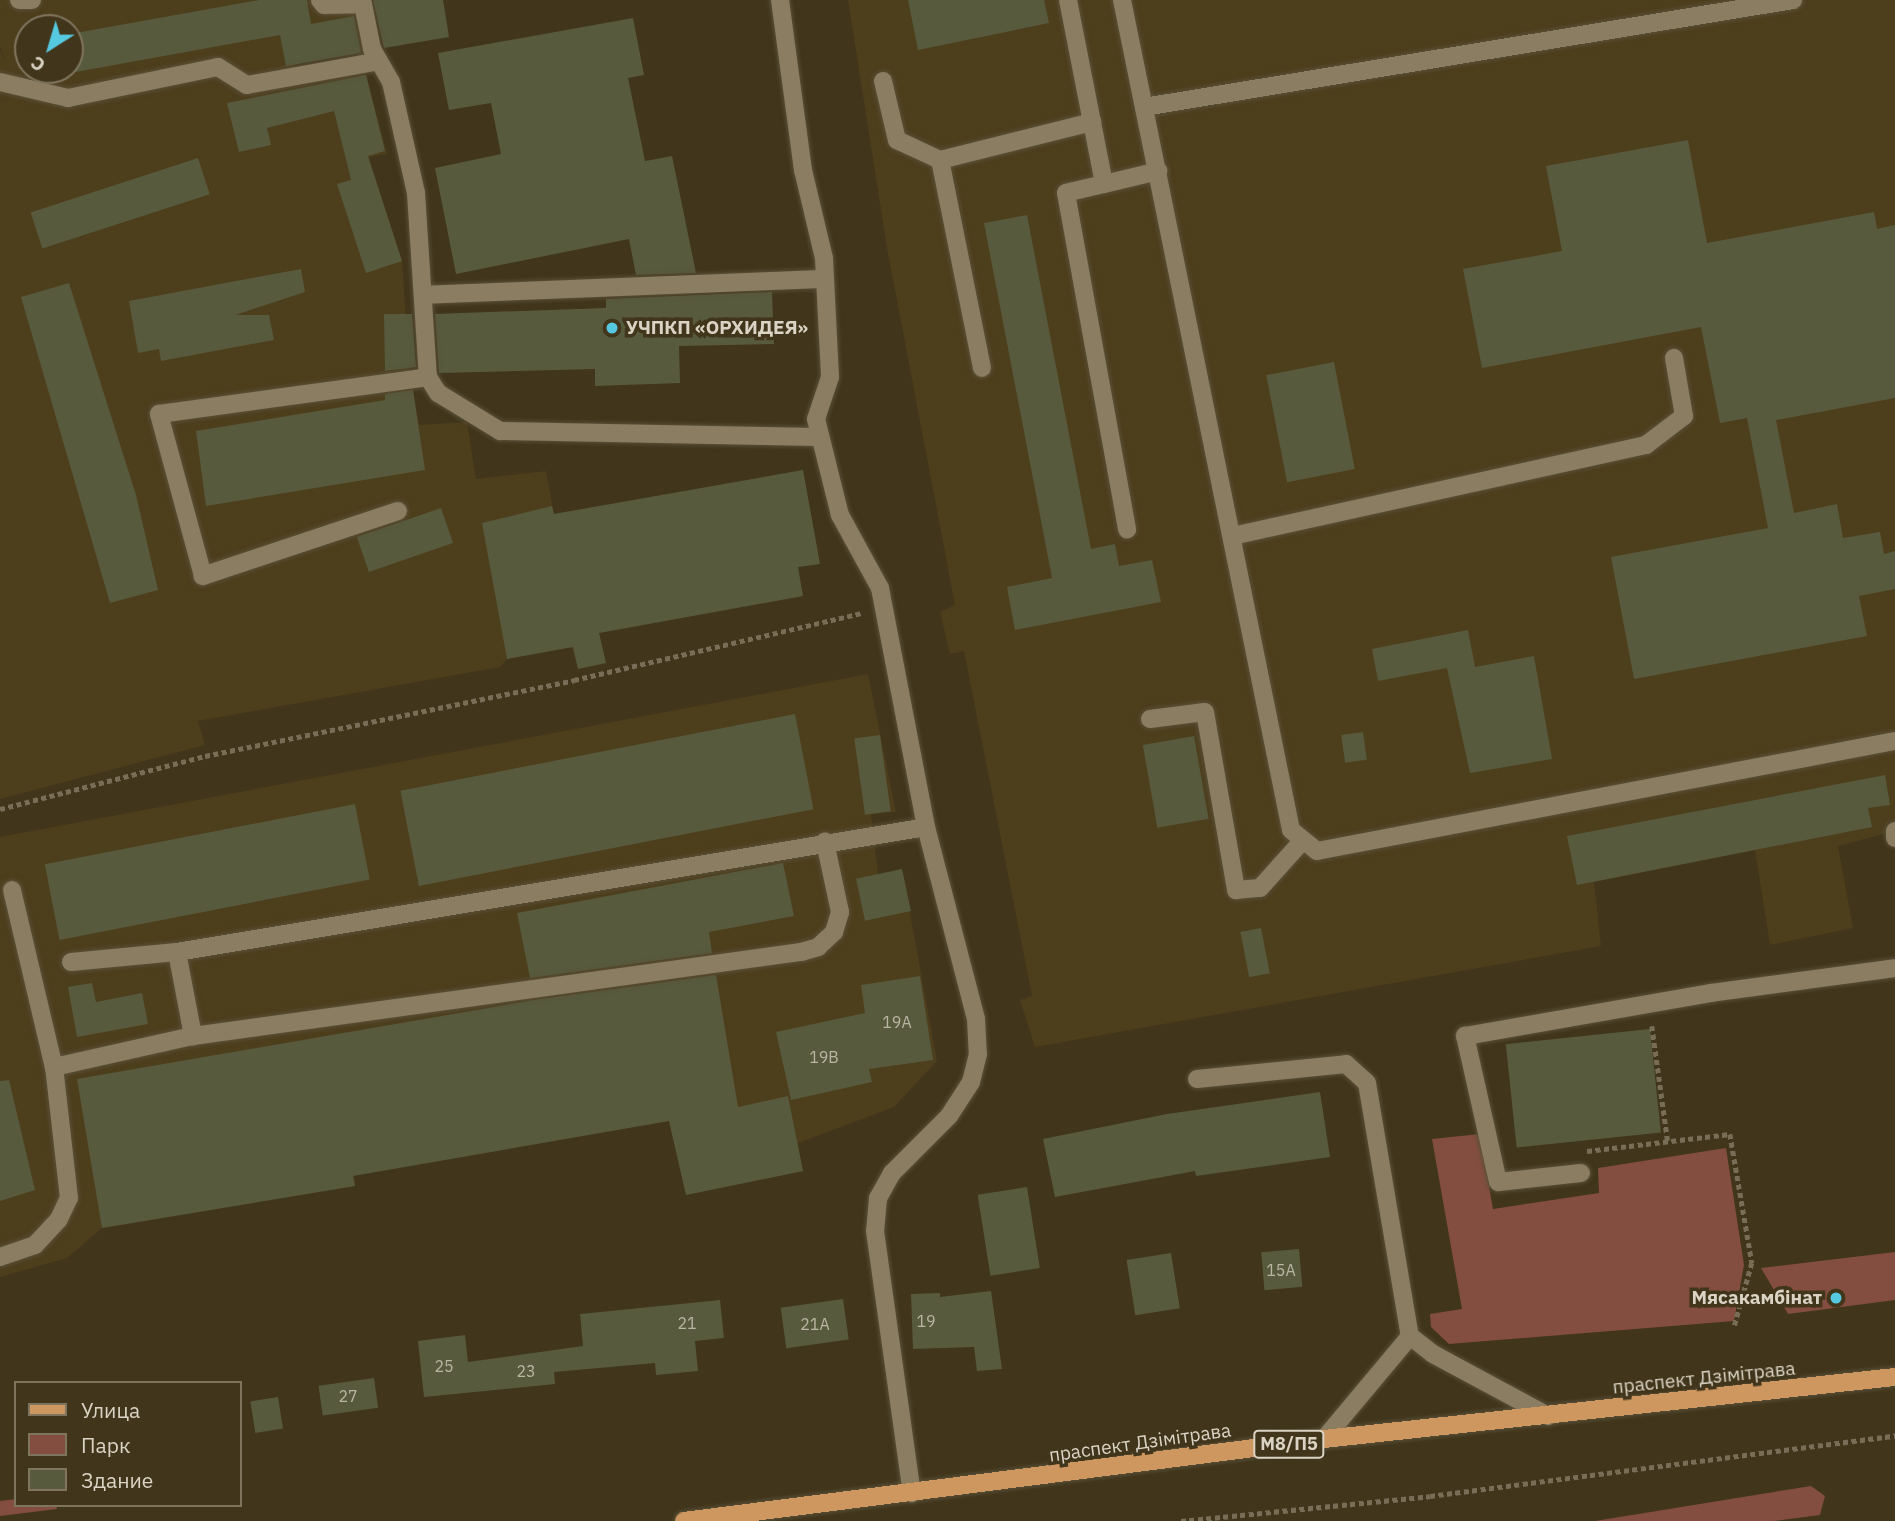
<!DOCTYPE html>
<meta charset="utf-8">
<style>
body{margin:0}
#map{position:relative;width:1895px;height:1521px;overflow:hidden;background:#41351b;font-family:"IBM Plex Sans",sans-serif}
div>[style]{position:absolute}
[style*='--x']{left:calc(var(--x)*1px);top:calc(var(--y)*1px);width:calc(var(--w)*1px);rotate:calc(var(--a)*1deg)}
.built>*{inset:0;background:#4d3e1c}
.green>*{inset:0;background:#834e3f}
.building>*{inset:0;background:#585a3e;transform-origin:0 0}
.path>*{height:4.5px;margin-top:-2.25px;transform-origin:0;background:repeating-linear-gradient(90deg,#786e58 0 5px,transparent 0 8.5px)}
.roads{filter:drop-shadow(0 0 2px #595039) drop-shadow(0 0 2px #595039)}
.minor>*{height:18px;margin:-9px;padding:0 9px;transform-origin:9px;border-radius:9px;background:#8a7d61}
.major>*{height:18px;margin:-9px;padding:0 9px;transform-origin:9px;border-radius:9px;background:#ce975f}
.dots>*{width:19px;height:19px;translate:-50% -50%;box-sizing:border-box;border:4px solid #41351b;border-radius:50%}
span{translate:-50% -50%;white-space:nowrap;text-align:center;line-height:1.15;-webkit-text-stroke:7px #41351b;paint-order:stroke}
.number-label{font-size:16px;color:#bab6a3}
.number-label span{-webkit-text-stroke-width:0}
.shield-label span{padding:2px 5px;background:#41351b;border:2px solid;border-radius:5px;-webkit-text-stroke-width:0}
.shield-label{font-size:18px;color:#dbd4c5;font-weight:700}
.poi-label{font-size:19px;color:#dbd4c5;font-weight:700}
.left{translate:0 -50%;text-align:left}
.right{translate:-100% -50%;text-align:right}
.street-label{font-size:19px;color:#dbd4c5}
.legend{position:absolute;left:14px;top:1381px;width:228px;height:126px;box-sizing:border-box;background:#41351b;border:2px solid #7f755f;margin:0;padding:9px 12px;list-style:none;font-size:21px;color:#dbd4c5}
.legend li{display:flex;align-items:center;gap:14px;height:35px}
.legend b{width:35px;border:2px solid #7f755f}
.north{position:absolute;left:14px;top:14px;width:70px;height:70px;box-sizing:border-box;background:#41351b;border:2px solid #7f755f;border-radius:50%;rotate:217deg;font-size:19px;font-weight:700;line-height:28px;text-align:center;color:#dbd4c5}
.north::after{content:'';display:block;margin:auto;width:24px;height:32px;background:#56c9e1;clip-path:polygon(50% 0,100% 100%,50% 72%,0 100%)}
</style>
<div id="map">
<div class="built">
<i style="clip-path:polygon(evenodd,0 0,371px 0,379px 48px,294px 62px,298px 86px,365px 70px,387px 154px,346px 161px,351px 179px,373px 172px,402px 261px,409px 366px,419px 425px,467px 422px,476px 479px,546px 471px,554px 514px,803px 470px,820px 564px,798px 567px,803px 596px,599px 633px,606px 663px,578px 669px,572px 647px,507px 659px,500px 667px,198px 721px,205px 745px,0 799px,0 50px,6px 61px,0 47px,0 0,28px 28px,70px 28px,70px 70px,28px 70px,28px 28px)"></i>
<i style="clip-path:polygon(848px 0,1895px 0,1895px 831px,1838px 846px,1853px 928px,1770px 945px,1755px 850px,1594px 882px,1601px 946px,1035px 1047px,1020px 1000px,1032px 996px,964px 651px,950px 654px,940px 612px,955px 605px,887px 248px)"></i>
<i style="clip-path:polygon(868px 674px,896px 812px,871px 814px,878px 875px,902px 869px,937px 1061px,894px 1107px,798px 1143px,803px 1171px,686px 1195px,669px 1121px,354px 1175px,355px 1186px,102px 1228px,67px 1258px,0 1277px,0 837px)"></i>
</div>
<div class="green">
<i style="clip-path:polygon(1480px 1134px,1493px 1209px,1599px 1193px,1598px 1168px,1726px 1148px,1744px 1265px,1734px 1321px,1449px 1344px,1431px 1327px,1430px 1314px,1462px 1309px,1432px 1139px)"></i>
<i style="clip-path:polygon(1895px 1252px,1895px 1300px,1788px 1314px,1761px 1268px)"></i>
<i style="clip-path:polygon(1811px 1486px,1825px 1496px,1820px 1515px,1774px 1521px,1595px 1521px)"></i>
<i style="clip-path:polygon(16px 1499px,16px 1505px,56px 1505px,57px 1509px,0 1516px,0 1501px)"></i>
</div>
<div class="building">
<i style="clip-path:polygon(259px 0,307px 0,311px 24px,354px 16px,361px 53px,286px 66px,280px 35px,70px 73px,70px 34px)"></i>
<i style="clip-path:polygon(373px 0,443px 0,449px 37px,384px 48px)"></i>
<i style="clip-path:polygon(908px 0,1044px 0,1049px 23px,918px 50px)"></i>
<i style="clip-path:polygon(633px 18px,644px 75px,628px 78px,645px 161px,672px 156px,696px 273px,636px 275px,629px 239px,456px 274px,435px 168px,501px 154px,491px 103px,449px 110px,438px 53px)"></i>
<i style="clip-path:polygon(366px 75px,385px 151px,368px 156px,402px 261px,366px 273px,337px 184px,351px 180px,334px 111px,267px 128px,271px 145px,239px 152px,227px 103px)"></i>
<i style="clip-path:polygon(1688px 140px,1707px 243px,1874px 212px,1877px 229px,1895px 225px,1895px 398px,1776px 420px,1794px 513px,1837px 504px,1843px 538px,1880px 532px,1884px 554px,1895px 551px,1895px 589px,1859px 596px,1867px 636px,1634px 679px,1611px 557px,1768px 528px,1747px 418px,1720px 423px,1701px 327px,1482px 368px,1463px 269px,1562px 251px,1546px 166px)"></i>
<i style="left:198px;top:158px;width:38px;height:176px;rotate:72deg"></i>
<i style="clip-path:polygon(1027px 215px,1091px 549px,1115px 544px,1119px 566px,1152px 560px,1161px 602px,1015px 630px,1007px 587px,1052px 578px,984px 223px)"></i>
<i style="clip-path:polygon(301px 269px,305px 292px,235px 315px,269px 315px,274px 340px,161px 361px,159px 349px,138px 353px,129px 301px)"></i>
<i style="clip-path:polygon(69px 283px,136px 495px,158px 590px,110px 603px,21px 297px)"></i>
<i style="clip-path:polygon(772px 292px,774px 344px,679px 346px,680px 383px,595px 386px,595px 369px,439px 373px,435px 314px,606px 308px,606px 299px)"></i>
<i style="clip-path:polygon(384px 314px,412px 314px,416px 367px,385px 371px)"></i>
<i style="left:1334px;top:362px;width:109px;height:69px;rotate:79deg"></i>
<i style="clip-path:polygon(413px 390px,425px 470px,206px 506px,196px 431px,385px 400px,385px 394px)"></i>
<i style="clip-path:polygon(803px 470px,820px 564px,798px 567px,803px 596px,599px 633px,606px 663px,578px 669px,573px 647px,507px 659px,482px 523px,552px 506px,554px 514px)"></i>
<i style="left:441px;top:508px;width:37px;height:89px;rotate:71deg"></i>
<i style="clip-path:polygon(1468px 630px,1475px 667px,1534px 656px,1552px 759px,1470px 773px,1447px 668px,1378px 681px,1372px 649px)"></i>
<i style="left:795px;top:714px;width:97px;height:402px;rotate:79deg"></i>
<i style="left:1363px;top:732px;width:28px;height:22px;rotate:82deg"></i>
<i style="left:880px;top:735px;width:77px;height:26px;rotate:82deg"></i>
<i style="left:1194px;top:736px;width:84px;height:52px;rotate:80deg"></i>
<i style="clip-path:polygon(1885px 775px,1890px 805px,1868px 808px,1872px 827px,1577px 885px,1567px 836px)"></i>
<i style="left:355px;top:804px;width:77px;height:316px;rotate:79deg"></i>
<i style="clip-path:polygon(783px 863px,794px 916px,709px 932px,712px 953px,530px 978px,517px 913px)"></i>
<i style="left:902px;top:869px;width:43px;height:47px;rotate:78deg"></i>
<i style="left:1261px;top:928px;width:46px;height:21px;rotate:79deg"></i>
<i style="clip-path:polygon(716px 975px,738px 1107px,788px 1096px,803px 1171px,686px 1195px,669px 1121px,353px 1176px,355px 1186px,102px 1228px,77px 1079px,534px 1000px)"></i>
<i style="clip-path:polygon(920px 976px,933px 1060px,869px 1069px,872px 1082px,791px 1100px,776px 1032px,865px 1013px,861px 985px)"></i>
<i style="clip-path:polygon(92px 983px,96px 1002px,142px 993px,148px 1024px,77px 1037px,68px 987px)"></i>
<i style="left:1650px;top:1029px;width:104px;height:145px;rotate:84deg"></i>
<i style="clip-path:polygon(9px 1080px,35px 1190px,0 1201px,0 1081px)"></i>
<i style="clip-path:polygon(1320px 1092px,1330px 1157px,1196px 1176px,1195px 1171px,1055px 1197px,1043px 1139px,1167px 1114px)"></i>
<i style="left:1027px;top:1187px;width:82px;height:50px;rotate:81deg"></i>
<i style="left:1299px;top:1249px;width:38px;height:38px;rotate:85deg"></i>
<i style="left:1171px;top:1253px;width:56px;height:45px;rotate:81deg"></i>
<i style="clip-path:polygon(991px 1291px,1002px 1369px,977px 1371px,974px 1347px,913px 1349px,911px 1294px,940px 1293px,940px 1297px)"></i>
<i style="left:843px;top:1299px;width:41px;height:63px;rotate:82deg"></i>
<i style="clip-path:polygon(720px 1300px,724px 1338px,695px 1341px,698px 1371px,656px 1375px,655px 1363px,554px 1372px,555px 1384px,424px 1397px,418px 1341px,465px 1335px,468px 1362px,583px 1346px,580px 1314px)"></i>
<i style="left:374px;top:1378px;width:30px;height:56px;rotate:82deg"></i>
<i style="left:278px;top:1397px;width:32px;height:28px;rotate:81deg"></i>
</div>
<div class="path">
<i style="--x:0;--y:809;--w:212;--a:-14.5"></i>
<i style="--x:205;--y:756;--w:377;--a:-11.6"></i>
<i style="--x:574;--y:680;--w:296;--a:-13.1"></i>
<i style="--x:1652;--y:1026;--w:118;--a:82.2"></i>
<i style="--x:1587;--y:1151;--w:144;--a:-6.8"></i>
<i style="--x:1730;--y:1134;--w:131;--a:80.3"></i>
<i style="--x:1752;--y:1263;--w:67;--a:105.5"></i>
<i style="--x:1181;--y:1521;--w:250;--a:-5.7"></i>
<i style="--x:1430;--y:1496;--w:469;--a:-7.4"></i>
</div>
<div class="roads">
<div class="minor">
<i style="--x:19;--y:0;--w:13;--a:0"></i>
<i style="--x:320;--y:0;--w:6;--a:51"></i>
<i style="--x:324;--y:5;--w:39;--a:-1"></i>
<i style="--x:363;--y:4;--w:46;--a:78.7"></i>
<i style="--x:372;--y:49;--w:38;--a:60"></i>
<i style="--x:391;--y:82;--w:114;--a:77.3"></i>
<i style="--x:416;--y:193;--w:184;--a:86.3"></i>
<i style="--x:780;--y:0;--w:172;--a:82.3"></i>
<i style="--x:803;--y:170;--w:90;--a:76.6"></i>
<i style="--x:824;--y:258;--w:119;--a:87.1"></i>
<i style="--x:830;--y:377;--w:44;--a:108.4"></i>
<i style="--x:816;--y:419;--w:99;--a:76"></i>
<i style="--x:840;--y:515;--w:83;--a:61.3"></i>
<i style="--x:880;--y:588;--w:243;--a:79.1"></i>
<i style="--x:926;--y:827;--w:198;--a:75.4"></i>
<i style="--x:976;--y:1019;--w:35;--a:87"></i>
<i style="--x:978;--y:1054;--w:29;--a:104"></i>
<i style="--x:971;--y:1082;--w:40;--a:122.9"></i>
<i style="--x:949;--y:1116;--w:81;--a:135"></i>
<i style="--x:892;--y:1173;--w:29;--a:119"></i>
<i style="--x:878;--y:1198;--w:33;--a:95"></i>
<i style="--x:875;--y:1231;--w:265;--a:82"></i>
<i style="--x:1068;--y:0;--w:187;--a:78.9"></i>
<i style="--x:1104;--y:184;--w:56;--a:-13.5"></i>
<i style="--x:1122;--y:0;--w:847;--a:78.49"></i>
<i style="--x:1291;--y:830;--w:33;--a:39"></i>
<i style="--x:1317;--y:851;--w:588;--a:-10.78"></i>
<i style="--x:883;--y:81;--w:61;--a:76.7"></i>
<i style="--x:897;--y:140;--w:47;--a:24.9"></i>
<i style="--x:0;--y:82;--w:70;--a:13.2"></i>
<i style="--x:68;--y:98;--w:153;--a:-11.7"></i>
<i style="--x:218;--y:67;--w:34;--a:32"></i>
<i style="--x:247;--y:85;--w:134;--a:-10.3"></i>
<i style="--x:1144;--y:107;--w:658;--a:-9.36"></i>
<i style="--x:1104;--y:184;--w:39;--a:167"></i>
<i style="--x:1066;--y:193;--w:342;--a:79.7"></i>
<i style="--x:423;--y:295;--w:402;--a:-2.3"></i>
<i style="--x:982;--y:368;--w:212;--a:-101.4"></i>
<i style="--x:940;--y:160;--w:157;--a:-14"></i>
<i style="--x:398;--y:511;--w:206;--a:161.6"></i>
<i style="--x:203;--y:576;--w:168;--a:-105.2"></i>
<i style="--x:159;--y:414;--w:272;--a:-7.8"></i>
<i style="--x:428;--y:377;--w:19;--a:58"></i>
<i style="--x:438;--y:393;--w:73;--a:31.5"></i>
<i style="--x:500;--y:431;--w:320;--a:1.1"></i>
<i style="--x:1232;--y:536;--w:424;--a:-12.4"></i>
<i style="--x:1646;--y:445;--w:48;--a:-37.3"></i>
<i style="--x:1684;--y:416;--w:59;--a:-99.8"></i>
<i style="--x:1150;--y:719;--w:55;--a:-7.3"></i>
<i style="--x:1205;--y:712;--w:181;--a:80.1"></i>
<i style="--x:1236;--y:890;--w:24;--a:-5"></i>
<i style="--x:1260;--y:888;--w:64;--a:-48.1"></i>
<i style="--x:1895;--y:831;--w:7;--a:90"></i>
<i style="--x:12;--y:890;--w:182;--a:76.7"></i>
<i style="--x:177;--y:952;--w:86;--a:79.2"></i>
<i style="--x:71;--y:962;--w:106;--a:-5.4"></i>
<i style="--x:177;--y:952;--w:759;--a:-9.47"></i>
<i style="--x:1197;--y:1079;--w:150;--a:-5.7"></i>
<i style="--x:1346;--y:1064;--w:28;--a:42"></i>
<i style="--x:1367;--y:1083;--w:257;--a:80.4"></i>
<i style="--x:1410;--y:1336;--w:29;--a:38"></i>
<i style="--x:1433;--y:1354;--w:131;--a:28.3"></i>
<i style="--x:1581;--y:1173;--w:83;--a:173.8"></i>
<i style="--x:1498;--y:1182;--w:150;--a:-102.7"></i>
<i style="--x:1465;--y:1036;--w:250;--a:-9.9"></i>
<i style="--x:1711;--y:993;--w:186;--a:-7.7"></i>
<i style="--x:0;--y:1257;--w:37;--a:-19"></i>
<i style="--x:35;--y:1245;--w:35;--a:-47"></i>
<i style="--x:59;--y:1219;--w:23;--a:-65"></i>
<i style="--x:69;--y:1198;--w:132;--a:-96.5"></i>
<i style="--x:54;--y:1067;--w:142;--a:-12.6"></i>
<i style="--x:193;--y:1036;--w:614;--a:-7.87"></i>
<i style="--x:801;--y:952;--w:18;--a:-16"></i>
<i style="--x:818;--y:947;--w:22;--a:-43"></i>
<i style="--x:834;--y:932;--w:21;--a:-73"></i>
<i style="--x:840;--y:912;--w:72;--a:-102.1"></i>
<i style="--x:1324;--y:1439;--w:134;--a:-50.1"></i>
</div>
<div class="major">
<i style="--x:684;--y:1521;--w:645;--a:-7.3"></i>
<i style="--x:1324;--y:1439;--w:574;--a:-6.2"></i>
</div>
</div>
<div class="dots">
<i style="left:612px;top:328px;background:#56c9e1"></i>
<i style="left:1836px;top:1298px;background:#56c9e1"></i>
</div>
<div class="number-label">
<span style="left:897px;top:1022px">19А</span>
<span style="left:824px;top:1057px">19В</span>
<span style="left:1281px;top:1270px">15А</span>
<span style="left:926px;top:1321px">19</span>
<span style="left:687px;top:1323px">21</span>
<span style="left:815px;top:1324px">21А</span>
<span style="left:444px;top:1366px">25</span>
<span style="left:526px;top:1371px">23</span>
<span style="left:348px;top:1396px">27</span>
</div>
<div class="shield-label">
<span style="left:1289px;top:1444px">М8/П5</span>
</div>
<div class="poi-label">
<span class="left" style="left:626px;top:328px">УЧПКП «ОРХИДЕЯ»</span>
<span class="right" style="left:1822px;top:1298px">Мясакамбінат</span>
</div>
<div class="street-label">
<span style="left:1704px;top:1378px;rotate:-6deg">праспект Дзімітрава</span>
<span style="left:1140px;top:1443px;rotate:-8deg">праспект Дзімітрава</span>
</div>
<ul class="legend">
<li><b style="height:9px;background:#ce975f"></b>Улица</li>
<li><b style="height:19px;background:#834e3f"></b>Парк</li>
<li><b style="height:19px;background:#585a3e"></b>Здание</li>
</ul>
<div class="north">С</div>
</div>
